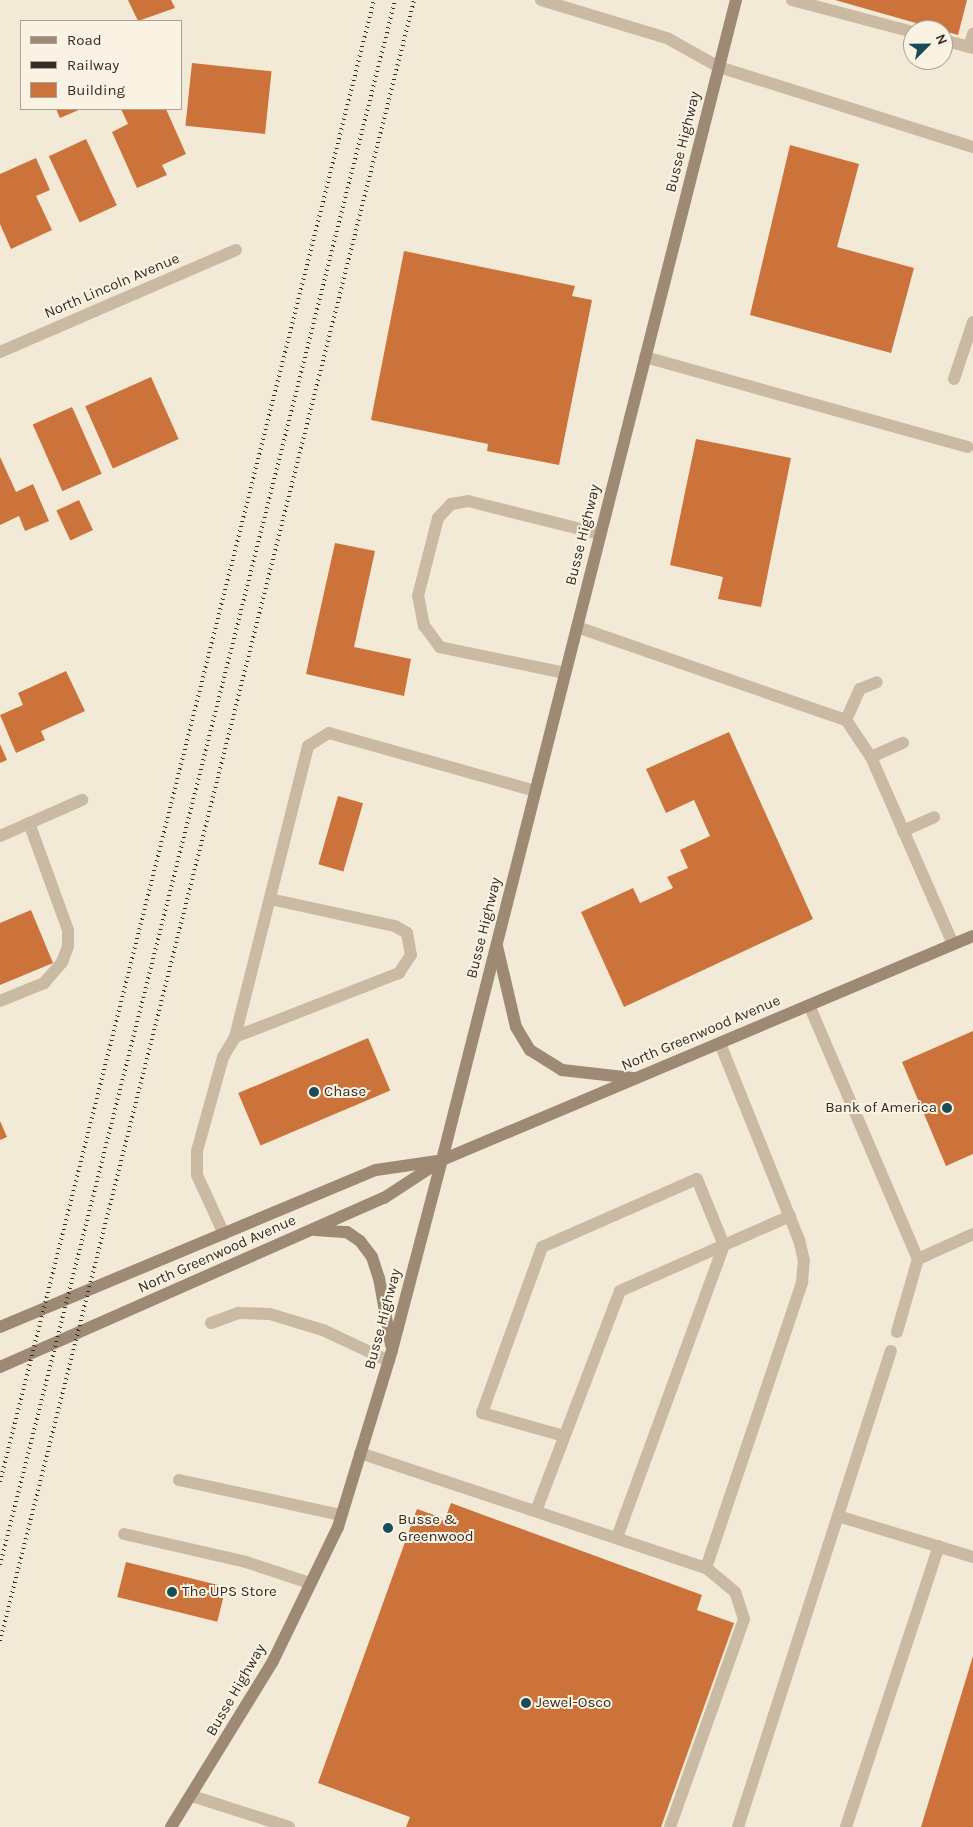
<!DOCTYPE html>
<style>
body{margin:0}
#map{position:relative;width:973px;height:1827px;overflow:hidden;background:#f2e9d7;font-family:Karla,sans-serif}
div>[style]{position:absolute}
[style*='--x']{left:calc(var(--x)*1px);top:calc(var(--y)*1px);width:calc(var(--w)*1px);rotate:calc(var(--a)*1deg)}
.building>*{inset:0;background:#cc733b;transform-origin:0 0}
.lane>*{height:12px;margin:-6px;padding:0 6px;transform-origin:6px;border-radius:6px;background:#cabaa3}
.street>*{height:12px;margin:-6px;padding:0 6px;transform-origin:6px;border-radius:6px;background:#cabaa3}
.secondary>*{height:12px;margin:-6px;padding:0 6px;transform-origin:6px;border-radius:6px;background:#9e8974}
.rail>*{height:4px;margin-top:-2px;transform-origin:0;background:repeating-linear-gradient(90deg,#352c25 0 1px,transparent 0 5px)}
.dots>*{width:14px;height:14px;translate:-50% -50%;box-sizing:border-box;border:2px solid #faf3e3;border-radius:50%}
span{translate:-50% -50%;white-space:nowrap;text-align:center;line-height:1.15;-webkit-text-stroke:4px #faf3e3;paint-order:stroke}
.street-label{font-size:15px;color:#352c25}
.poi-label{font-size:15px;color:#352c25}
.left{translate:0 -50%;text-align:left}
.right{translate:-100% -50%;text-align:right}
.legend{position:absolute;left:20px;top:20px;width:162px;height:90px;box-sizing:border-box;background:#faf3e3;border:1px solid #aba397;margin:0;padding:6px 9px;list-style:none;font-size:15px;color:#352c25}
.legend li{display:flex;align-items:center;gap:10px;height:25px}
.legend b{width:25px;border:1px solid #aba397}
.north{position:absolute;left:903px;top:20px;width:50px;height:50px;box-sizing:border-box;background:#faf3e3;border:1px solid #aba397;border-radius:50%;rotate:67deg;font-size:14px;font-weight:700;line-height:20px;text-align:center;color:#352c25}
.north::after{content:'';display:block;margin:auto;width:18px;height:22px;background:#194b58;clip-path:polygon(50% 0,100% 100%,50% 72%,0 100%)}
</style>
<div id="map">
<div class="building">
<i style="clip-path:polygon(128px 0,171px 0,175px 8px,138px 21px)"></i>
<i style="clip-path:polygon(835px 0,967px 0,958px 35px)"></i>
<i style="left:192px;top:63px;width:80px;height:63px;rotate:6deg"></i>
<i style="clip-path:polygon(56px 109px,81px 109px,60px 118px)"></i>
<i style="clip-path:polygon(121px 109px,166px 109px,186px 154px,162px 165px,167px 175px,137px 188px,112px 132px,128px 124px)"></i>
<i style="left:86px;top:139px;width:73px;height:41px;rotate:65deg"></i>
<i style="clip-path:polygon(790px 145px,859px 164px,837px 247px,914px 268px,891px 353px,750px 315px)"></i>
<i style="clip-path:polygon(36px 158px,50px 190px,36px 196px,52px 230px,11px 249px,0 224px,0 174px)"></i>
<i style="clip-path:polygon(404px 251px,575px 286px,572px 296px,592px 300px,559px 465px,487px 451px,488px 444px,371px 420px)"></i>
<i style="left:151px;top:377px;width:68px;height:72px;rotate:66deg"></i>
<i style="left:72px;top:407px;width:73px;height:43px;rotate:66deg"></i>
<i style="clip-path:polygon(696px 439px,791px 458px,761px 607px,718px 599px,723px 577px,670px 565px)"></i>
<i style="clip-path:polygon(0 457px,16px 492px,33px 484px,49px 521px,25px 531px,19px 516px,0 525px)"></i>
<i style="left:79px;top:500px;width:33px;height:25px;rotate:65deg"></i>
<i style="clip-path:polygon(335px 543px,375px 551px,354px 647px,411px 659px,404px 696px,306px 674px)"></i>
<i style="clip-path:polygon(66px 671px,85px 711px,41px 731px,45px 740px,16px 753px,0 715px,23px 705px,18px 693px)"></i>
<i style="clip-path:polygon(729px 732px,813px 919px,624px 1007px,581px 912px,633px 888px,640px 903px,673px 888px,667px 877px,688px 868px,680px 850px,710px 836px,694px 800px,666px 813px,646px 769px)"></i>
<i style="clip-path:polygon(0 744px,7px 760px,0 763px)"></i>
<i style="left:338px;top:796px;width:26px;height:71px;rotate:16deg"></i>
<i style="clip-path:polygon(31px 910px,53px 963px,0 985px,0 923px)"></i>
<i style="clip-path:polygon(973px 1031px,973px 1154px,946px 1166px,902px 1062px)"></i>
<i style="left:368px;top:1038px;width:57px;height:141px;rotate:67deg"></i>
<i style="clip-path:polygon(0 1121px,7px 1137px,0 1140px)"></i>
<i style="clip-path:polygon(451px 1503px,702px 1595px,697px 1610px,734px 1623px,661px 1827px,406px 1827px,410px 1817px,318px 1783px,417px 1509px,445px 1519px)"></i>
<i style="left:126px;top:1562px;width:103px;height:36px;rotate:14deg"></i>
<i style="clip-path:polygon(973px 1656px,973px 1827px,921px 1827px)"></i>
</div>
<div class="lane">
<i style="--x:541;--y:0;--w:132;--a:16.8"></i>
<i style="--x:667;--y:38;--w:60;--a:29.1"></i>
<i style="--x:719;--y:67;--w:266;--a:17.5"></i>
<i style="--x:792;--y:0;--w:125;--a:14.8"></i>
<i style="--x:943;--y:40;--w:31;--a:15"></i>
<i style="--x:969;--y:47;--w:14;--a:-73"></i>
<i style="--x:645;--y:357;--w:335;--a:15.6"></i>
<i style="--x:954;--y:379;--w:60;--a:-71.6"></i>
<i style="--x:577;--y:627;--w:285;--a:19.1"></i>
<i style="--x:846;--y:720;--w:45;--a:56"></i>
<i style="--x:871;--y:757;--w:204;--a:66.3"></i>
<i style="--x:565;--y:673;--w:128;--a:-168.3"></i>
<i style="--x:440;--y:647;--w:26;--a:-127"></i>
<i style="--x:424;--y:626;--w:31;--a:-101"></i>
<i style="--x:418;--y:596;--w:81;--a:-75.6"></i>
<i style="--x:438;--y:518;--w:19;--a:-47"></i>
<i style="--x:451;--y:504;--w:17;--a:-10"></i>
<i style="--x:468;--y:501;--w:136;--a:14"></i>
<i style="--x:846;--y:720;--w:34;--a:-66"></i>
<i style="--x:860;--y:689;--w:18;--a:-22"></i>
<i style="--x:871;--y:757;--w:35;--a:-24"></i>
<i style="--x:903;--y:831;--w:34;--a:-24"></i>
<i style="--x:270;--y:899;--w:128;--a:12.2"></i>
<i style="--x:395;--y:926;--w:14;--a:30"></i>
<i style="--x:407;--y:933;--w:22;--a:80"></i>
<i style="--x:411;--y:955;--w:22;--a:124"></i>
<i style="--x:399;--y:973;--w:176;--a:158.7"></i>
<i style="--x:235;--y:1037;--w:300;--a:-75.9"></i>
<i style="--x:308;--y:746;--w:25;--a:-32"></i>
<i style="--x:329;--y:733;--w:214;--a:15.7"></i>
<i style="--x:0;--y:1001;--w:48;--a:-22.2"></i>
<i style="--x:44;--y:983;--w:28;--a:-49"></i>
<i style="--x:62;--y:962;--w:17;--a:-69"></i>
<i style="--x:68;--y:946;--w:16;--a:-90"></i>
<i style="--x:68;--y:930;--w:114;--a:-110"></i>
<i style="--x:809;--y:1005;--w:276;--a:66.8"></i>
<i style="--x:918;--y:1259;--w:60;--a:-24.4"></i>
<i style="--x:224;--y:1234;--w:65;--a:-114.6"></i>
<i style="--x:197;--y:1175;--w:24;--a:-90"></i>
<i style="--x:197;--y:1151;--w:98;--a:-74.5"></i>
<i style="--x:223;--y:1057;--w:23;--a:-59"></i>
<i style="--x:211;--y:1323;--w:30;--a:-20"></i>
<i style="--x:239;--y:1313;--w:31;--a:2"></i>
<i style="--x:270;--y:1314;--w:55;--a:16.8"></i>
<i style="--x:323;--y:1330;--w:73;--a:25.2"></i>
<i style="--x:897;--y:1332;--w:76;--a:-74"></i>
<i style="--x:564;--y:1436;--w:85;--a:-164.3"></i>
<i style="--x:482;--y:1413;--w:177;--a:-70.1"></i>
<i style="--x:542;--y:1247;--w:169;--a:-23.7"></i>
<i style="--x:697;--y:1179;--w:71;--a:67.8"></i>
<i style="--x:724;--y:1245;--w:312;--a:110.1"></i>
<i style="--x:360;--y:1453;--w:365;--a:18.4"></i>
<i style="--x:706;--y:1568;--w:302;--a:-71.4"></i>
<i style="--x:802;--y:1282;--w:21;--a:-85"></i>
<i style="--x:804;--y:1261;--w:22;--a:-103"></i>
<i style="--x:799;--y:1240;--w:212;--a:-111.9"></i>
<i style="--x:179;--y:1480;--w:166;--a:12.2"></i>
<i style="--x:536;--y:1511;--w:235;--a:-69.1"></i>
<i style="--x:620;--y:1291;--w:186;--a:-23.8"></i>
<i style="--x:838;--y:1516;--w:141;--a:16.9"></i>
<i style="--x:124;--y:1534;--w:125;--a:12.9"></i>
<i style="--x:246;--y:1562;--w:67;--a:18.2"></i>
<i style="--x:192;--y:1796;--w:102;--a:17.7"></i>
<i style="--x:670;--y:1827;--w:221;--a:-70.4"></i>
<i style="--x:744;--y:1619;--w:28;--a:-108"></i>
<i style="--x:735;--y:1592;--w:38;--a:-140"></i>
<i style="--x:738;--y:1827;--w:500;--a:-72.2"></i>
<i style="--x:846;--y:1827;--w:296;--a:-71.7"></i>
</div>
<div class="street">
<i style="--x:0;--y:352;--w:257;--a:-23.4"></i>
<i style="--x:0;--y:836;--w:90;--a:-23.7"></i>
</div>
<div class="secondary">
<i style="--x:497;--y:946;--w:83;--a:76.8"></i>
<i style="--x:516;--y:1027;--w:27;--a:59"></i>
<i style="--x:530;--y:1050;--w:38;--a:32"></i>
<i style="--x:562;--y:1070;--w:71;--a:6.4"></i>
<i style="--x:315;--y:1230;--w:32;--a:4"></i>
<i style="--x:347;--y:1232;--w:16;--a:35"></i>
<i style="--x:360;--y:1241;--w:20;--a:53"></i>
<i style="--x:372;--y:1257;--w:22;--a:72"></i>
<i style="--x:379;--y:1278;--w:68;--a:79.8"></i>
<i style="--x:0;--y:1327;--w:407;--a:-22.7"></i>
<i style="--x:376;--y:1170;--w:62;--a:-8.4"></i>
<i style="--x:0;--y:1367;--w:420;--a:-23.8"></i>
<i style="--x:384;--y:1198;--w:69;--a:-33.2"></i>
<i style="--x:442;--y:1160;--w:576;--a:-22.87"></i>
<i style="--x:171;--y:1827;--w:195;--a:-58.4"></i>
<i style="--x:273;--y:1661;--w:149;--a:-64.1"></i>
<i style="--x:338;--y:1527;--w:185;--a:-73"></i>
<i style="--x:392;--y:1350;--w:196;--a:-75.3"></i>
<i style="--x:442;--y:1160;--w:1197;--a:-75.78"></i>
</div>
<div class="rail">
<i style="--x:0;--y:1482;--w:1528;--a:-75.84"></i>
<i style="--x:0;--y:1565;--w:1614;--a:-75.83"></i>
<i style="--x:0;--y:1641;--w:1692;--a:-75.84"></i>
</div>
<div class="dots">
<i style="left:314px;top:1092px;background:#194b58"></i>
<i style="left:947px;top:1108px;background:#194b58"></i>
<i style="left:388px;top:1528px;background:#194b58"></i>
<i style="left:172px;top:1592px;background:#194b58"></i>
<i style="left:526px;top:1703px;background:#194b58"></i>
</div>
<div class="street-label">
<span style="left:683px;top:142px;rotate:-76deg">Busse Highway</span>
<span style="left:112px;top:286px;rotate:-23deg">North Lincoln Avenue</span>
<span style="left:583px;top:535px;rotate:-76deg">Busse Highway</span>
<span style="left:484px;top:928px;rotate:-76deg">Busse Highway</span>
<span style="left:701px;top:1033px;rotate:-23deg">North Greenwood Avenue</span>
<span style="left:217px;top:1254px;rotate:-24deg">North Greenwood Avenue</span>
<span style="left:383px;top:1319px;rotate:-75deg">Busse Highway</span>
<span style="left:236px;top:1690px;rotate:-60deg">Busse Highway</span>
</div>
<div class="poi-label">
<span class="left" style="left:324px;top:1092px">Chase</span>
<span class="right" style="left:937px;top:1108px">Bank of America</span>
<span class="left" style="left:398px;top:1528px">Busse &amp;<br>Greenwood</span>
<span class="left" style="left:182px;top:1592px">The UPS Store</span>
<span class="left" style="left:536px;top:1703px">Jewel-Osco</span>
</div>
<ul class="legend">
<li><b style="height:6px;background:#9e8974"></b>Road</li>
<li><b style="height:6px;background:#352c25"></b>Railway</li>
<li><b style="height:14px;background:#cc733b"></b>Building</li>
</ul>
<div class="north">N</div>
</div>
